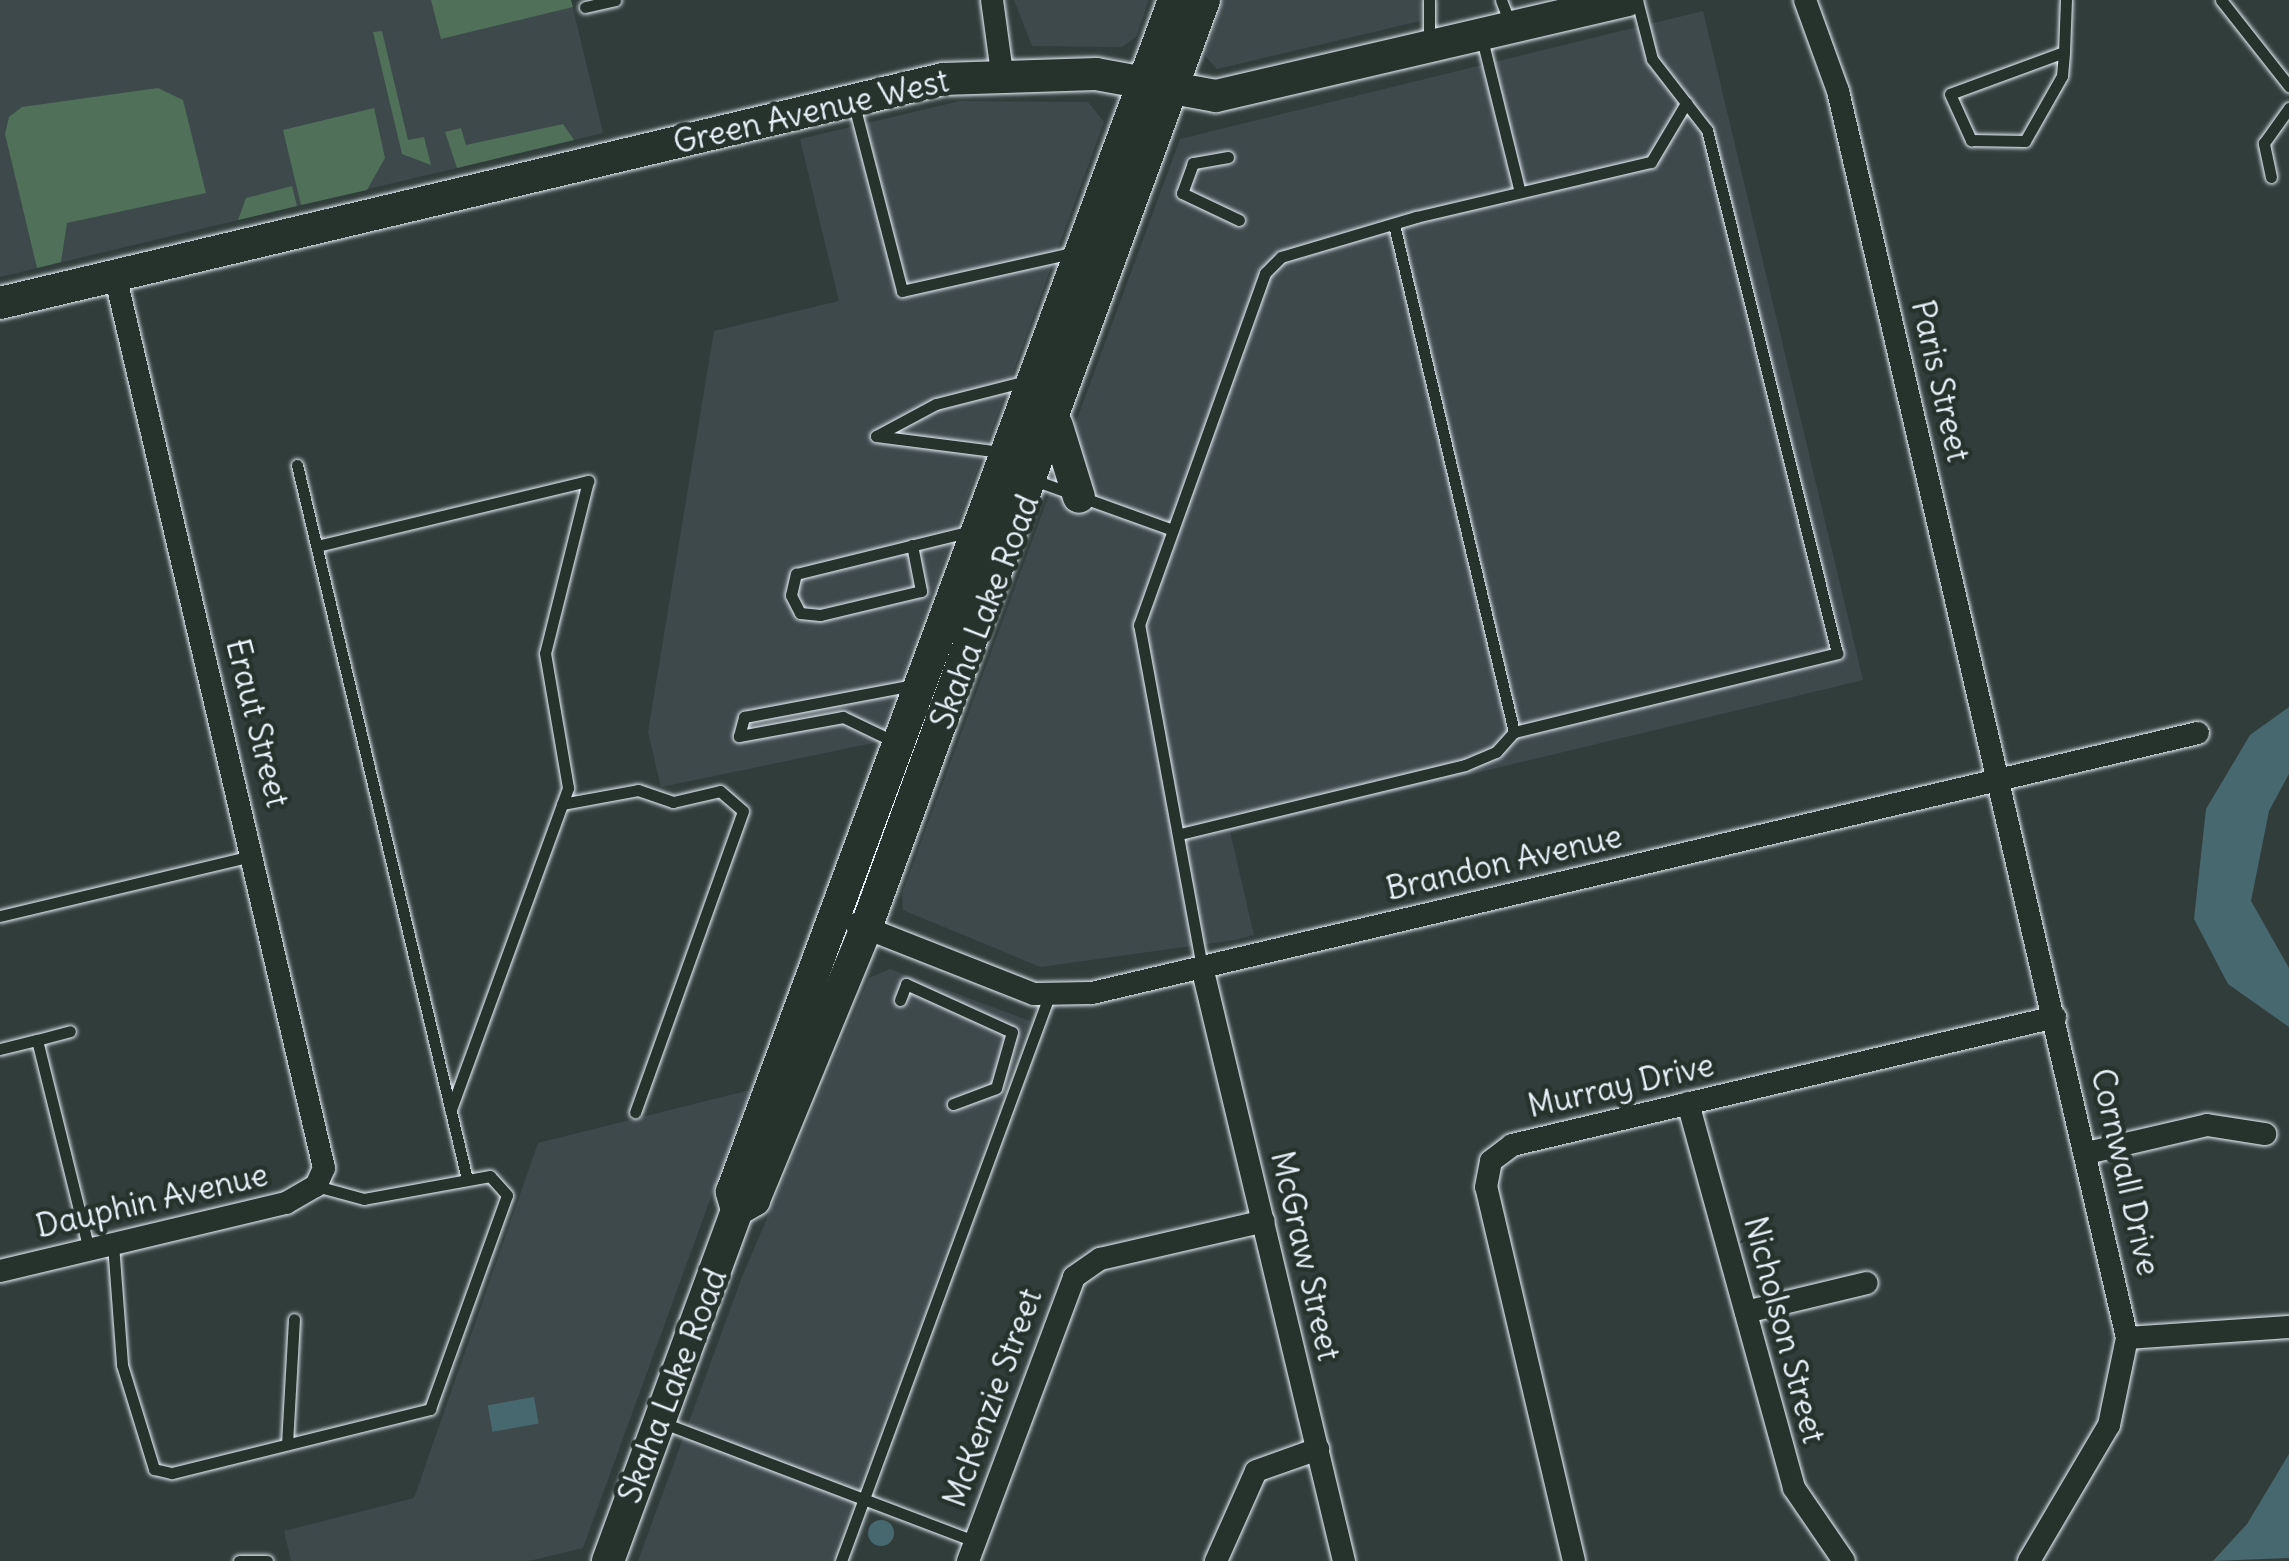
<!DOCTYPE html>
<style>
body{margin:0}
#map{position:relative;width:2289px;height:1561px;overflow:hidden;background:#313d3b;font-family:Delius,sans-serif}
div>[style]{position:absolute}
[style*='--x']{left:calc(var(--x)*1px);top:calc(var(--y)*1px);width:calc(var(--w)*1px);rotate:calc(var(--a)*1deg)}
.built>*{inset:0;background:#3e494c}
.green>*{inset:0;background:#507059}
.water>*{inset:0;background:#48686f;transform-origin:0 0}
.round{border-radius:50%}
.roads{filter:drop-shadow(0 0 2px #e8f1f8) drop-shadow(0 0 2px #e8f1f8)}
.lane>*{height:11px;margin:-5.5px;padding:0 5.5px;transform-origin:5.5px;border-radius:5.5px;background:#26332d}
.street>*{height:22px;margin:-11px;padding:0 11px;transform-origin:11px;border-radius:11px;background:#26332d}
.secondary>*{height:32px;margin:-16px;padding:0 16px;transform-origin:16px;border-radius:16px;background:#26332d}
span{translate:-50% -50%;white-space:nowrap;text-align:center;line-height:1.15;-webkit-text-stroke:9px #26332d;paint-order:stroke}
.street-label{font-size:32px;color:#e8f1f8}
</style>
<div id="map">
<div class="built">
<i style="clip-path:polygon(0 0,571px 0,603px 133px,0 277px)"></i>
<i style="clip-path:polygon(1014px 0,1149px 0,1136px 37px,1122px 47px,1032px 46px)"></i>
<i style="clip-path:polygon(1223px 0,1420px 0,1420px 21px,1217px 69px,1205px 56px)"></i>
<i style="clip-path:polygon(1703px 11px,1863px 680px,1230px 832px,1254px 935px,1235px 940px,1040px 967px,903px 910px,902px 894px,1180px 139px)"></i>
<i style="clip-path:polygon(960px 101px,1088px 102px,1104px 122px,878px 742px,661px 787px,648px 732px,714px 331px,839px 301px,800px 139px)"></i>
<i style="clip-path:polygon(890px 969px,1030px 1021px,831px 1561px,638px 1561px,742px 1277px,869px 978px)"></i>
<i style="clip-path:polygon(750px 1090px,583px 1548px,529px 1561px,291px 1561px,284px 1531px,414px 1498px,538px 1143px)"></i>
</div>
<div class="green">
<i style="clip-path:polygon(431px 0,571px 0,573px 7px,441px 39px)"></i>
<i style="clip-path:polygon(382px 31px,408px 140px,424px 137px,431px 165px,402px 154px,373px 32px)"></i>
<i style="clip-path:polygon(158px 88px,183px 100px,206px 193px,67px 223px,61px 262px,37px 268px,5px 134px,9px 117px,22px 107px)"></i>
<i style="clip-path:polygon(374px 108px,385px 158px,367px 190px,301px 205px,283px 130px)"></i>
<i style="clip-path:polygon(563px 124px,574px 140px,457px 168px,445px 132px,461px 128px,466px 145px)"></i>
<i style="clip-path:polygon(292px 186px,297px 206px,238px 220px,246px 198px)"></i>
</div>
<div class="water">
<i style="clip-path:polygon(2289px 707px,2289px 774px,2269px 811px,2251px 901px,2289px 968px,2289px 1027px,2228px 984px,2194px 919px,2206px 809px,2250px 735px)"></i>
<i style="left:534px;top:1397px;width:27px;height:47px;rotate:80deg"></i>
<i style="clip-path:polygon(2289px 1454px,2289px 1558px,2213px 1561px,2247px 1524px)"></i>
<i class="round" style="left:868px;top:1520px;width:26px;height:26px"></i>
</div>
<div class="roads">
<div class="lane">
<i style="--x:1501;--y:0;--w:26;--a:69"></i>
<i style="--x:2221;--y:0;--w:110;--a:51.7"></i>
<i style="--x:585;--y:7;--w:31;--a:-13"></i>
<i style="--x:1482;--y:39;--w:154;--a:76.1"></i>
<i style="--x:1429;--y:41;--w:41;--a:-90"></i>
<i style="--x:2064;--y:52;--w:121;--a:159.8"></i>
<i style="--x:1950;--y:94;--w:51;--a:65.5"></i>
<i style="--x:1971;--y:140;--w:54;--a:1.1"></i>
<i style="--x:2025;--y:141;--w:75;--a:-60.4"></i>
<i style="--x:2062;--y:76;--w:24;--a:-85"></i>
<i style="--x:2064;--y:52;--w:52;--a:-87.8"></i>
<i style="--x:854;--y:105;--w:192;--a:75.5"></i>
<i style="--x:902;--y:291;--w:178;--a:-12.6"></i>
<i style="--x:1228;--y:157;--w:36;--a:170"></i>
<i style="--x:1193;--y:163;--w:32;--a:110"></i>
<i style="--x:1182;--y:193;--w:63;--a:25.3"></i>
<i style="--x:2271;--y:177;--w:35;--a:-102"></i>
<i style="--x:2264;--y:143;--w:43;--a:-54.5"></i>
<i style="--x:1395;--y:229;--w:517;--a:76.69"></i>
<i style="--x:876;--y:436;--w:68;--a:-28.1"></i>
<i style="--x:936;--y:404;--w:93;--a:-14.3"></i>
<i style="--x:876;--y:436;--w:126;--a:7.3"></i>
<i style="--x:297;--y:465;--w:730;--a:76.61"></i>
<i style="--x:1034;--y:480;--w:145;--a:19.8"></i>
<i style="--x:321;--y:545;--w:275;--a:-13.5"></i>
<i style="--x:588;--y:481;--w:177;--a:104"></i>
<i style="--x:545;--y:653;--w:137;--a:80.3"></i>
<i style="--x:568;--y:788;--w:343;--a:110"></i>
<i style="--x:912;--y:545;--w:47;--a:78.9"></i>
<i style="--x:921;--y:591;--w:104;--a:166.6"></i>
<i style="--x:820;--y:615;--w:20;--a:-174"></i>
<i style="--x:800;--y:613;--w:20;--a:-117"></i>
<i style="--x:791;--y:595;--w:22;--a:-77"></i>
<i style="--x:796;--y:574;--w:180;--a:-13.8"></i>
<i style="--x:895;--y:742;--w:58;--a:-154.3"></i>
<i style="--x:843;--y:717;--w:106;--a:169.6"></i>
<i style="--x:739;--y:736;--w:20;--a:-75"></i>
<i style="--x:744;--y:717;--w:173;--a:-10.7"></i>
<i style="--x:562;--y:804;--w:77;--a:-10.4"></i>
<i style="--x:638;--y:790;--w:37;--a:19"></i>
<i style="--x:673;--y:802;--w:48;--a:-13.2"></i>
<i style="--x:720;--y:791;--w:30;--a:41"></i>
<i style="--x:743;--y:811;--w:320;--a:109.7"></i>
<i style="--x:1180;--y:834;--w:293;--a:-13.6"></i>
<i style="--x:1465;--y:765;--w:34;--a:-23"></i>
<i style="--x:1496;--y:752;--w:27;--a:-48"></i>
<i style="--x:1514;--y:732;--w:333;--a:-13.7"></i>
<i style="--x:1837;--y:653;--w:539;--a:-103.96"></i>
<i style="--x:1707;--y:130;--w:90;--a:-127.8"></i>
<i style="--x:1652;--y:59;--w:61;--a:-104.3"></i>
<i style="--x:0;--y:916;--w:259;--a:-13.4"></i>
<i style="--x:1202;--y:967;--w:348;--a:-100.4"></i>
<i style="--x:1139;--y:625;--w:374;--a:-70.3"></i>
<i style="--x:1265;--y:273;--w:23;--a:-45"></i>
<i style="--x:1281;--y:257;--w:141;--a:-16.5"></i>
<i style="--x:1416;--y:217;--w:241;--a:-13.2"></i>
<i style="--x:1651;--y:162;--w:69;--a:-59.3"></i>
<i style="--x:900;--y:1000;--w:17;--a:-69"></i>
<i style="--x:906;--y:984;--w:116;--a:24.4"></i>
<i style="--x:1012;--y:1032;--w:58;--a:105.9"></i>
<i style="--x:996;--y:1088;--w:46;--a:159.6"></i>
<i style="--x:37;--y:1040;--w:34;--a:-15"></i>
<i style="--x:0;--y:1049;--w:38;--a:-14"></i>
<i style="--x:37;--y:1040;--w:216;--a:76.1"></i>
<i style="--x:113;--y:1244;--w:121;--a:85.7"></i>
<i style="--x:122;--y:1365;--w:109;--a:72.9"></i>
<i style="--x:154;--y:1469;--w:18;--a:13"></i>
<i style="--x:172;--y:1473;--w:266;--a:-13.9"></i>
<i style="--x:430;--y:1409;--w:227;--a:-70.2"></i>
<i style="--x:507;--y:1195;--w:25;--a:-132"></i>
<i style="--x:490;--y:1176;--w:128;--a:169.7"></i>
<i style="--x:364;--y:1199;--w:50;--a:-164.8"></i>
<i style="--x:661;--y:1422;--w:336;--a:20.8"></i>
<i style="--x:287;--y:1444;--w:125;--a:-86.8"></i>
<i style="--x:239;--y:1561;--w:28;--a:0"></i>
<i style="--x:841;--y:1561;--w:602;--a:-69.79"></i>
</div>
<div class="street">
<i style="--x:992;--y:0;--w:74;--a:82.2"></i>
<i style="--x:1805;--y:0;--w:97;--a:70.1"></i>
<i style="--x:1838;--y:91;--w:1280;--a:76.95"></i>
<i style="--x:2127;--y:1338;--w:89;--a:101.7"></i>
<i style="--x:2109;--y:1425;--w:158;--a:120.5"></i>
<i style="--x:856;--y:924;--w:191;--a:21.5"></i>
<i style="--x:1034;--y:994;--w:58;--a:-1"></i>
<i style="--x:1092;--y:993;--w:1136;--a:-13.23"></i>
<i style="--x:1202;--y:967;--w:611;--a:76.56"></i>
<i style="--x:1688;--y:1103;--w:399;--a:74.6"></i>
<i style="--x:1794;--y:1488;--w:88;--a:55.6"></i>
<i style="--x:2087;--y:1153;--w:123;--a:-13.1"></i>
<i style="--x:2207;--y:1125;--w:59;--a:8.8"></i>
<i style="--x:0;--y:1271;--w:294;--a:-13.4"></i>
<i style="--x:286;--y:1203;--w:34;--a:-30"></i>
<i style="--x:316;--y:1186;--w:20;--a:-66"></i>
<i style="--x:324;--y:1168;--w:917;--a:-103.17"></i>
<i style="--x:1746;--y:1312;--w:124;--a:-13.5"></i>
<i style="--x:2127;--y:1338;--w:162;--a:-3.9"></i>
<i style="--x:968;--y:1561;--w:303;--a:-69.5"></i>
<i style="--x:1074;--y:1277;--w:32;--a:-35"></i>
<i style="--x:1100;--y:1259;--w:168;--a:-13"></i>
<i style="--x:1216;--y:1561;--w:98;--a:-66"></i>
<i style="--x:1256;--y:1471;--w:66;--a:-19.5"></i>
<i style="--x:1574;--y:1561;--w:384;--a:-103.2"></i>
<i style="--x:1486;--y:1187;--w:26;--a:-79"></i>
<i style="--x:1491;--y:1161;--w:26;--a:-37"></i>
<i style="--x:1512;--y:1145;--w:558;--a:-13.26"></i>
</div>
<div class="secondary">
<i style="--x:0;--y:303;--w:969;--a:-13.36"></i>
<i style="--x:943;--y:79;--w:153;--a:-1.9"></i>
<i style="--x:1096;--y:74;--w:122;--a:10.4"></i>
<i style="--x:1216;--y:96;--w:422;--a:-13.1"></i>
<i style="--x:1057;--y:426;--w:74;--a:72.8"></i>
<i style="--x:737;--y:1210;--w:20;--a:-30"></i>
<i style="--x:754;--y:1200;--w:294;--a:-67.6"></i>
<i style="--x:866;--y:928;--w:988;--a:-69.99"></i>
<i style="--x:608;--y:1561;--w:374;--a:-69.8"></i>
<i style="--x:737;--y:1210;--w:19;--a:-106"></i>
<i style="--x:732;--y:1192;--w:1271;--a:-69.65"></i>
</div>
</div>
<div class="street-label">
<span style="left:811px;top:112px;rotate:-13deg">Green Avenue West</span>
<span style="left:1940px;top:381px;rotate:77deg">Paris Street</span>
<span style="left:985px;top:612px;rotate:-69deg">Skaha Lake Road</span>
<span style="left:257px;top:723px;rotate:76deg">Eraut Street</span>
<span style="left:1504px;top:863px;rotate:-13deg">Brandon Avenue</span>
<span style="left:1621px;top:1086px;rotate:-13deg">Murray Drive</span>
<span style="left:2125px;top:1172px;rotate:77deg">Cornwall Drive</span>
<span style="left:152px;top:1201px;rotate:-13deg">Dauphin Avenue</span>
<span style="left:1305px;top:1256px;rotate:77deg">McGraw Street</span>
<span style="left:1784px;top:1330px;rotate:75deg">Nicholson Street</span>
<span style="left:673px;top:1386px;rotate:-69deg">Skaha Lake Road</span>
<span style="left:993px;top:1398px;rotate:-70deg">McKenzie Street</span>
</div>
</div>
